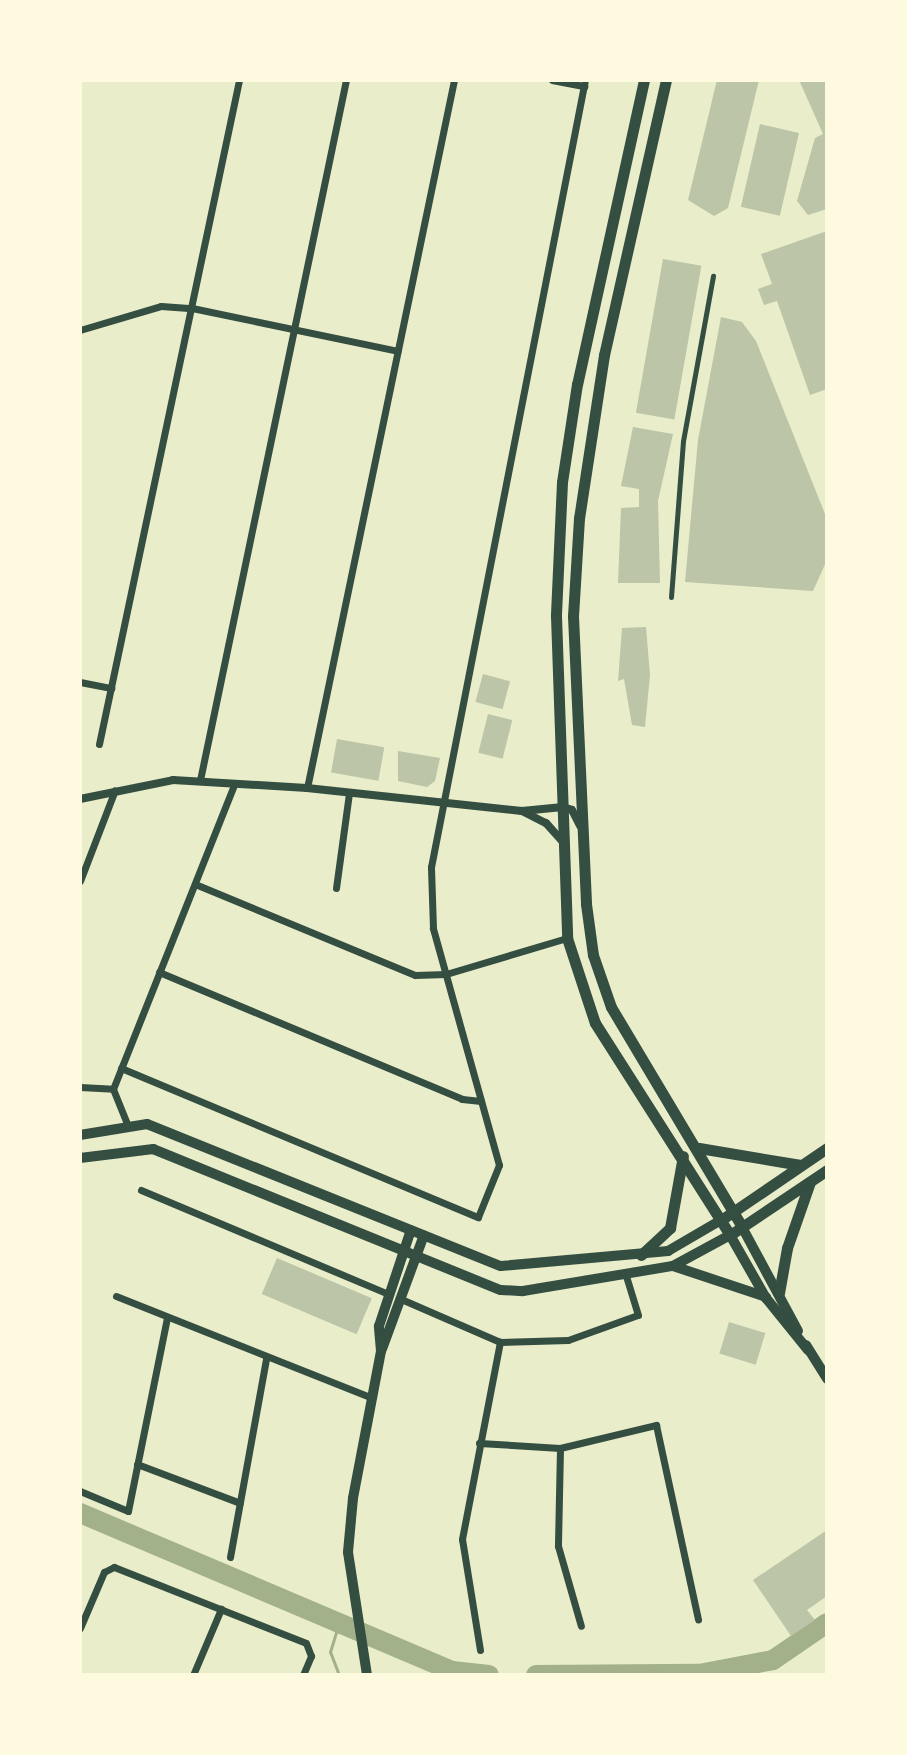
<!DOCTYPE html>
<style>
body{margin:0}
#map{position:relative;width:907px;height:1755px;overflow:hidden;background:#e9edc9;font-family:Barlow,sans-serif}
div>[style]{position:absolute}
[style*='--x']{left:calc(var(--x)*1px);top:calc(var(--y)*1px);width:calc(var(--w)*1px);rotate:calc(var(--a)*1deg)}
.stream>*{height:3px;margin:-1.5px;padding:0 1.5px;transform-origin:1.5px;border-radius:1.5px;background:#a3b18a}
.river>*{height:20px;margin:-10px;padding:0 10px;transform-origin:10px;border-radius:10px;background:#a3b18a}
.building>*{inset:0;background:#bcc5a7;transform-origin:0 0}
.pedestrian>*{height:5px;margin:-2.5px;padding:0 2.5px;transform-origin:2.5px;border-radius:2.5px;background:#344e41}
.minor>*{height:7px;margin:-3.5px;padding:0 3.5px;transform-origin:3.5px;border-radius:3.5px;background:#344e41}
.tertiary>*{height:8px;margin:-4px;padding:0 4px;transform-origin:4px;border-radius:4px;background:#344e41}
.secondary>*{height:10px;margin:-5px;padding:0 5px;transform-origin:5px;border-radius:5px;background:#344e41}
.primary>*{height:11px;margin:-5.5px;padding:0 5.5px;transform-origin:5.5px;border-radius:5.5px;background:#344e41}
span{translate:-50% -50%;white-space:nowrap;text-align:center;line-height:1.15;-webkit-text-stroke:6px #fefae0;paint-order:stroke}
.frame{position:absolute;inset:0;border:82px solid #fefae0;pointer-events:none}
</style>
<div id="map">
<div class="stream">
<i style="--x:339;--y:1675;--w:25;--a:-111"></i>
<i style="--x:330;--y:1652;--w:30;--a:-73"></i>
</div>
<div class="river">
<i style="--x:80;--y:1513;--w:404;--a:23"></i>
<i style="--x:452;--y:1671;--w:37;--a:6"></i>
<i style="--x:536;--y:1675;--w:163;--a:-0.4"></i>
<i style="--x:699;--y:1674;--w:75;--a:-10.7"></i>
<i style="--x:773;--y:1660;--w:65;--a:-34.4"></i>
</div>
<div class="building">
<i style="clip-path:polygon(717px 80px,759px 80px,728px 208px,714px 216px,688px 200px)"></i>
<i style="clip-path:polygon(799px 80px,827px 80px,827px 209px,808px 215px,797px 201px,815px 138px,823px 134px)"></i>
<i style="left:760px;top:124px;width:40px;height:85px;rotate:13deg"></i>
<i style="clip-path:polygon(827px 231px,827px 389px,810px 395px,777px 301px,764px 305px,758px 289px,772px 284px,761px 254px)"></i>
<i style="left:663px;top:259px;width:39px;height:156px;rotate:10deg"></i>
<i style="clip-path:polygon(721px 317px,742px 322px,756px 341px,827px 519px,827px 560px,813px 591px,685px 582px,698px 440px)"></i>
<i style="clip-path:polygon(633px 427px,673px 434px,658px 501px,660px 583px,618px 583px,621px 508px,639px 507px,639px 489px,621px 486px)"></i>
<i style="clip-path:polygon(646px 627px,650px 675px,645px 727px,632px 725px,624px 679px,618px 681px,622px 628px)"></i>
<i style="left:483px;top:674px;width:28px;height:29px;rotate:15deg"></i>
<i style="left:488px;top:714px;width:25px;height:40px;rotate:14deg"></i>
<i style="left:337px;top:739px;width:48px;height:34px;rotate:10deg"></i>
<i style="clip-path:polygon(398px 751px,440px 758px,435px 781px,427px 787px,398px 781px)"></i>
<i style="left:277px;top:1258px;width:103px;height:39px;rotate:23deg"></i>
<i style="left:729px;top:1322px;width:38px;height:33px;rotate:17deg"></i>
<i style="clip-path:polygon(827px 1530px,827px 1596px,807px 1610px,815px 1620px,791px 1636px,753px 1580px)"></i>
</div>
<div class="pedestrian">
<i style="--x:671;--y:597;--w:156;--a:-85.6"></i>
<i style="--x:683;--y:441;--w:168;--a:-79.7"></i>
</div>
<div class="minor">
<i style="--x:552;--y:80;--w:33;--a:11"></i>
<i style="--x:80;--y:330;--w:84;--a:-16.5"></i>
<i style="--x:161;--y:306;--w:31;--a:4"></i>
<i style="--x:192;--y:308;--w:210;--a:11.8"></i>
<i style="--x:80;--y:682;--w:32;--a:11"></i>
<i style="--x:99;--y:744;--w:679;--a:-78.09"></i>
<i style="--x:200;--y:780;--w:715;--a:-78.22"></i>
<i style="--x:307;--y:788;--w:723;--a:-78.27"></i>
<i style="--x:80;--y:881;--w:97;--a:-69"></i>
<i style="--x:195;--y:884;--w:238;--a:22.5"></i>
<i style="--x:415;--y:975;--w:31;--a:-2"></i>
<i style="--x:446;--y:974;--w:126;--a:-16.6"></i>
<i style="--x:336;--y:888;--w:96;--a:-82.2"></i>
<i style="--x:159;--y:972;--w:329;--a:22.7"></i>
<i style="--x:462;--y:1099;--w:19;--a:6"></i>
<i style="--x:121;--y:1068;--w:387;--a:22.7"></i>
<i style="--x:478;--y:1217;--w:56;--a:-68"></i>
<i style="--x:499;--y:1165;--w:246;--a:-105.6"></i>
<i style="--x:433;--y:928;--w:61;--a:-91.9"></i>
<i style="--x:431;--y:867;--w:802;--a:-78.93"></i>
<i style="--x:80;--y:1087;--w:33;--a:3"></i>
<i style="--x:113;--y:1089;--w:38;--a:68"></i>
<i style="--x:113;--y:1089;--w:329;--a:-68.3"></i>
<i style="--x:141;--y:1190;--w:268;--a:22.8"></i>
<i style="--x:116;--y:1296;--w:276;--a:21.7"></i>
<i style="--x:401;--y:1299;--w:108;--a:23.5"></i>
<i style="--x:500;--y:1342;--w:68;--a:-1.7"></i>
<i style="--x:568;--y:1340;--w:74;--a:-19.7"></i>
<i style="--x:638;--y:1315;--w:41;--a:-107.1"></i>
<i style="--x:479;--y:1443;--w:81;--a:3.5"></i>
<i style="--x:560;--y:1448;--w:99;--a:-13.5"></i>
<i style="--x:656;--y:1425;--w:199;--a:77.8"></i>
<i style="--x:560;--y:1448;--w:98;--a:91.2"></i>
<i style="--x:558;--y:1546;--w:83;--a:74"></i>
<i style="--x:137;--y:1464;--w:110;--a:20.7"></i>
<i style="--x:80;--y:1491;--w:52;--a:22.6"></i>
<i style="--x:128;--y:1511;--w:198;--a:-78.6"></i>
<i style="--x:230;--y:1557;--w:202;--a:-79.7"></i>
<i style="--x:80;--y:1628;--w:61;--a:-66.8"></i>
<i style="--x:104;--y:1572;--w:11;--a:-27"></i>
<i style="--x:114;--y:1567;--w:206;--a:21.6"></i>
<i style="--x:306;--y:1643;--w:14;--a:69"></i>
<i style="--x:311;--y:1656;--w:21;--a:113"></i>
<i style="--x:480;--y:1650;--w:112;--a:-99.2"></i>
<i style="--x:462;--y:1539;--w:201;--a:-79.1"></i>
<i style="--x:193;--y:1675;--w:72;--a:-67"></i>
</div>
<div class="tertiary">
<i style="--x:80;--y:799;--w:95;--a:-11.5"></i>
<i style="--x:173;--y:780;--w:134;--a:3.4"></i>
<i style="--x:307;--y:788;--w:216;--a:6.1"></i>
<i style="--x:522;--y:811;--w:27;--a:27"></i>
<i style="--x:546;--y:823;--w:25;--a:48"></i>
<i style="--x:522;--y:811;--w:41;--a:-5.6"></i>
<i style="--x:563;--y:807;--w:9;--a:18"></i>
<i style="--x:572;--y:810;--w:18;--a:63"></i>
</div>
<div class="secondary">
<i style="--x:80;--y:1135;--w:68;--a:-9.3"></i>
<i style="--x:147;--y:1124;--w:381;--a:21.9"></i>
<i style="--x:501;--y:1266;--w:168;--a:-5.1"></i>
<i style="--x:668;--y:1251;--w:61;--a:-30.3"></i>
<i style="--x:80;--y:1158;--w:74;--a:-7"></i>
<i style="--x:153;--y:1149;--w:375;--a:22.1"></i>
<i style="--x:501;--y:1290;--w:22;--a:3"></i>
<i style="--x:523;--y:1291;--w:152;--a:-9.5"></i>
<i style="--x:673;--y:1266;--w:65;--a:-28.5"></i>
<i style="--x:730;--y:1235;--w:73;--a:60.3"></i>
<i style="--x:766;--y:1298;--w:67;--a:51.1"></i>
<i style="--x:742;--y:1227;--w:118;--a:61.7"></i>
<i style="--x:673;--y:1266;--w:98;--a:18.4"></i>
<i style="--x:806;--y:1345;--w:40;--a:58"></i>
<i style="--x:382;--y:1349;--w:121;--a:-69.8"></i>
<i style="--x:367;--y:1675;--w:124;--a:-98.8"></i>
<i style="--x:348;--y:1552;--w:54;--a:-84.7"></i>
<i style="--x:353;--y:1498;--w:150;--a:-79.2"></i>
<i style="--x:381;--y:1351;--w:25;--a:-95"></i>
<i style="--x:379;--y:1326;--w:101;--a:-71.6"></i>
</div>
<div class="primary">
<i style="--x:644;--y:80;--w:311;--a:102.4"></i>
<i style="--x:577;--y:384;--w:99;--a:98.7"></i>
<i style="--x:562;--y:482;--w:134;--a:92.6"></i>
<i style="--x:556;--y:616;--w:322;--a:88"></i>
<i style="--x:567;--y:938;--w:89;--a:71.8"></i>
<i style="--x:595;--y:1023;--w:251;--a:57.5"></i>
<i style="--x:730;--y:1235;--w:117;--a:-33.8"></i>
<i style="--x:666;--y:80;--w:282;--a:102.7"></i>
<i style="--x:604;--y:355;--w:165;--a:98.7"></i>
<i style="--x:579;--y:518;--w:98;--a:93.5"></i>
<i style="--x:573;--y:616;--w:288;--a:87.4"></i>
<i style="--x:586;--y:904;--w:51;--a:82.2"></i>
<i style="--x:593;--y:955;--w:55;--a:70.9"></i>
<i style="--x:611;--y:1007;--w:256;--a:59.2"></i>
<i style="--x:699;--y:1148;--w:103;--a:9.5"></i>
<i style="--x:721;--y:1220;--w:128;--a:-34.2"></i>
<i style="--x:641;--y:1255;--w:40;--a:-43"></i>
<i style="--x:670;--y:1228;--w:73;--a:-79.8"></i>
<i style="--x:779;--y:1293;--w:46;--a:-79.9"></i>
<i style="--x:787;--y:1248;--w:70;--a:-70.8"></i>
</div>
<div class="frame"></div>
</div>
